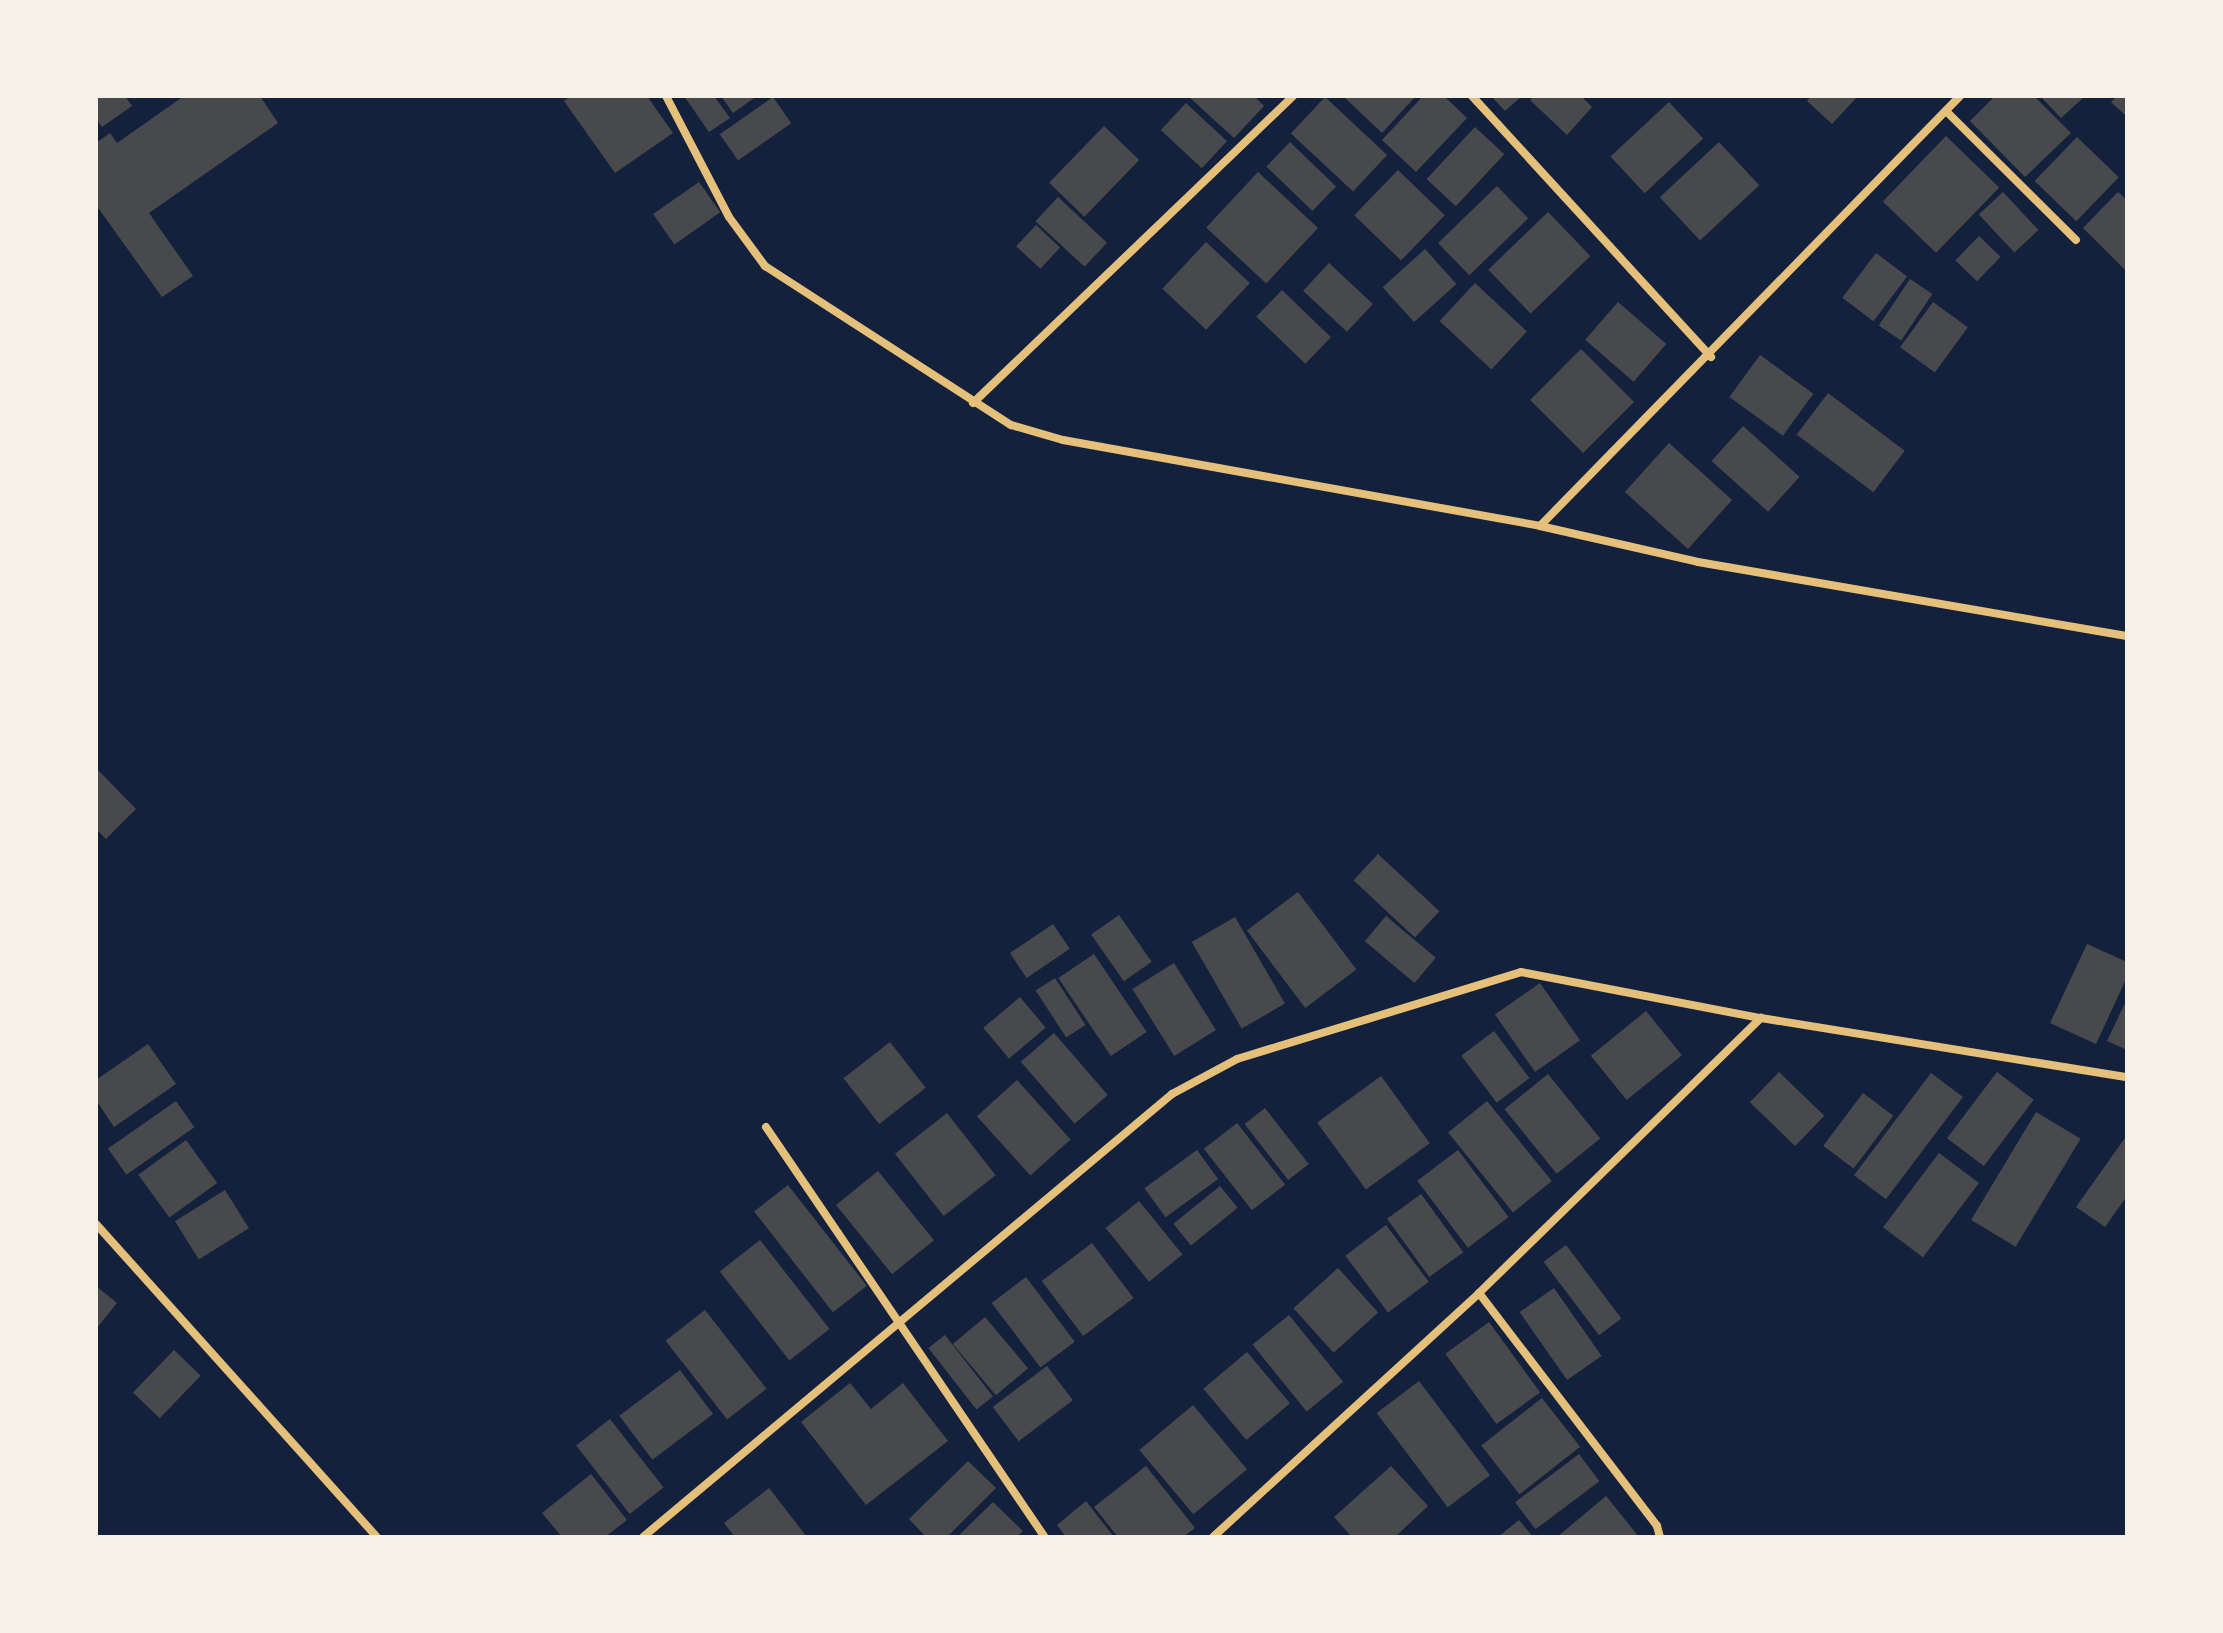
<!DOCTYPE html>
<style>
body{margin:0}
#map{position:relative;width:2223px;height:1633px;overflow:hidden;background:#14213d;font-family:"Asap Condensed",sans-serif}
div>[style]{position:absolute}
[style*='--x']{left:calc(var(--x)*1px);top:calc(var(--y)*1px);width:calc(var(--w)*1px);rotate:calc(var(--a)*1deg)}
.building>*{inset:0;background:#48494c;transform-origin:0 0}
.minor>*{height:8px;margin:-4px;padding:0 4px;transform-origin:4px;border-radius:4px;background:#e5c07b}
span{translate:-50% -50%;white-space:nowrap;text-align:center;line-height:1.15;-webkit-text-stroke:7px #f6f1e7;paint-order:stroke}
.frame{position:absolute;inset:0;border:98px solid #f6f1e7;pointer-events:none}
</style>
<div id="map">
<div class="building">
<i style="clip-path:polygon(96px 96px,125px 96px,132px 106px,102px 127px,96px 119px)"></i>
<i style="clip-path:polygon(184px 96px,260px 96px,278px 123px,149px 213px,193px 276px,162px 297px,96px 205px,96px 143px,110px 133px,117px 143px)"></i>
<i style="clip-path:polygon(571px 96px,647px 96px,673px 133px,615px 173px,564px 101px)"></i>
<i style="clip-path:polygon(684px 96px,714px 96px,730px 118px,709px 132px)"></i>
<i style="clip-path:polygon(721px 96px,757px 96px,733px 113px)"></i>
<i style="clip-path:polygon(1188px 96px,1254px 96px,1264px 106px,1234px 138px)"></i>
<i style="clip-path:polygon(1343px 96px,1416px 96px,1382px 133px)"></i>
<i style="clip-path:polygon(1423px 96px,1444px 96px,1467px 118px,1416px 172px,1382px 140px)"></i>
<i style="clip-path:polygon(1491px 96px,1522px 96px,1505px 111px)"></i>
<i style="clip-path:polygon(1534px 96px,1581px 96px,1592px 107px,1567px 135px,1530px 100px)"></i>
<i style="clip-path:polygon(1811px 96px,1858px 96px,1832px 124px,1807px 101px)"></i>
<i style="clip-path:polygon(1995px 96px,2034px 96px,2071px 133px,2025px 177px,1970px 121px)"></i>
<i style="clip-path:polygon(2040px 96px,2081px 96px,2083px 98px,2061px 118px)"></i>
<i style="clip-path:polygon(2117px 96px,2127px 96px,2127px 117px,2111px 102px)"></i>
<i style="left:773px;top:97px;width:32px;height:65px;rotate:55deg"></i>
<i style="left:1325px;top:97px;width:85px;height:50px;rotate:43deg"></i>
<i style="left:1669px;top:102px;width:50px;height:80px;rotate:47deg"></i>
<i style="left:1186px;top:103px;width:56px;height:37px;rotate:43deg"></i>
<i style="left:1104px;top:126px;width:49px;height:79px;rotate:44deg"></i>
<i style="left:1475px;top:127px;width:40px;height:71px;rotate:43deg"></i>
<i style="left:1946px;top:136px;width:74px;height:91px;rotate:44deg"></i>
<i style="left:2077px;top:137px;width:58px;height:61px;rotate:44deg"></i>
<i style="left:1290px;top:142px;width:64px;height:34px;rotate:44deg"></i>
<i style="left:1719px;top:142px;width:59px;height:81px;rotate:47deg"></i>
<i style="left:1398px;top:170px;width:65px;height:63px;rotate:44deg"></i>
<i style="left:1258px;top:172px;width:82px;height:76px;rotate:43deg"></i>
<i style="left:699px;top:182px;width:37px;height:56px;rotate:55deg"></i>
<i style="left:1497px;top:186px;width:45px;height:82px;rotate:46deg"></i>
<i style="left:2003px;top:192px;width:52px;height:33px;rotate:47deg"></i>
<i style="clip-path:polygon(2118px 192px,2127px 200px,2127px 272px,2083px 228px)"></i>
<i style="left:1058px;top:197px;width:67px;height:33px;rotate:43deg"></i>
<i style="left:1548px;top:212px;width:61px;height:83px;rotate:46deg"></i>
<i style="left:1036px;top:225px;width:33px;height:29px;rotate:43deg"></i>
<i style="left:1979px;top:236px;width:30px;height:34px;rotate:44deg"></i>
<i style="left:1206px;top:242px;width:60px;height:64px;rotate:43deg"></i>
<i style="left:1425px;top:249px;width:47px;height:57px;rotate:48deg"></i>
<i style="left:1876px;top:253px;width:39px;height:56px;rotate:37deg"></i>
<i style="left:1329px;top:263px;width:60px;height:38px;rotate:43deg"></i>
<i style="left:1910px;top:279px;width:27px;height:56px;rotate:34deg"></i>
<i style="left:1475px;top:283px;width:71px;height:52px;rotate:43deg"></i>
<i style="left:1282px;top:290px;width:68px;height:37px;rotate:44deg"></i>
<i style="left:1618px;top:302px;width:64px;height:50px;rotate:41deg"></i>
<i style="left:1933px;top:302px;width:43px;height:56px;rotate:36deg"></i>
<i style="left:1581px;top:349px;width:75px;height:72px;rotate:45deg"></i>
<i style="left:1760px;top:355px;width:66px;height:52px;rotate:36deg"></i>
<i style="left:1828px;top:393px;width:96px;height:52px;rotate:37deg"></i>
<i style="left:1743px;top:426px;width:76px;height:47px;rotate:42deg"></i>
<i style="left:1669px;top:443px;width:85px;height:66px;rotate:42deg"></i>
<i style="clip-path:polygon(98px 770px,136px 809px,106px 839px,96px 829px)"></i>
<i style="left:1378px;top:854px;width:84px;height:36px;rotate:43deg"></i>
<i style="left:1298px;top:892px;width:97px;height:64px;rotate:53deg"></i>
<i style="left:1119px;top:915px;width:57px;height:34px;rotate:55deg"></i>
<i style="left:1386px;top:916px;width:65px;height:33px;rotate:40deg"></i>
<i style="left:1235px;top:917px;width:100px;height:50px;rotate:60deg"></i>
<i style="left:1053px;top:924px;width:30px;height:52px;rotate:56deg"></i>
<i style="clip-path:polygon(2087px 944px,2127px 962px,2127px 977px,2096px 1044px,2050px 1023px)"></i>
<i style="left:1094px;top:954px;width:94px;height:43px;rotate:56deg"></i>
<i style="left:1174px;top:963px;width:79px;height:49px;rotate:58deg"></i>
<i style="left:1055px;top:978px;width:56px;height:23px;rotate:57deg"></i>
<i style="left:1540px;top:983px;width:70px;height:55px;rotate:55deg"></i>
<i style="left:1020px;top:997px;width:40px;height:48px;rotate:50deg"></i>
<i style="clip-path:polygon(2127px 999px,2127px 1050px,2107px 1041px)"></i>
<i style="left:1646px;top:1011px;width:57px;height:71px;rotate:51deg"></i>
<i style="left:1494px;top:1031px;width:59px;height:41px;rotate:53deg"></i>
<i style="left:1054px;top:1033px;width:82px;height:44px;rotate:49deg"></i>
<i style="left:890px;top:1042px;width:58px;height:59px;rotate:52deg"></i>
<i style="clip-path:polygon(148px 1044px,176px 1084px,114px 1127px,96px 1100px,96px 1080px)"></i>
<i style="left:1779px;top:1072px;width:63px;height:42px;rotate:44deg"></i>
<i style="left:1997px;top:1072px;width:46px;height:83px;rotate:37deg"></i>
<i style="left:1931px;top:1073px;width:40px;height:128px;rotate:37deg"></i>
<i style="left:1548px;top:1074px;width:83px;height:56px;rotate:51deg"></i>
<i style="left:1381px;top:1076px;width:83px;height:79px;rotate:54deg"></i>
<i style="left:1017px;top:1080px;width:80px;height:54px;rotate:48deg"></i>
<i style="left:1863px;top:1093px;width:38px;height:66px;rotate:37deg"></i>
<i style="left:176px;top:1101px;width:32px;height:83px;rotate:55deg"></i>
<i style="left:1487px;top:1101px;width:103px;height:50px;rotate:51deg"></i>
<i style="left:1265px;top:1108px;width:71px;height:26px;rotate:52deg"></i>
<i style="left:2036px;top:1112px;width:52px;height:126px;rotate:31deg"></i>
<i style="left:947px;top:1113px;width:79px;height:66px;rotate:52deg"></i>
<i style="left:1237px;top:1123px;width:78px;height:42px;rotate:52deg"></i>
<i style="clip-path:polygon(2127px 1135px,2127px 1196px,2105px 1227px,2076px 1207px)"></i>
<i style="left:186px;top:1140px;width:53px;height:59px;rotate:54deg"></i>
<i style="left:1197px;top:1150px;width:36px;height:65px;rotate:54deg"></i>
<i style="left:1458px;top:1150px;width:84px;height:51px;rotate:53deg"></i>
<i style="left:1939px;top:1153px;width:50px;height:93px;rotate:37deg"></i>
<i style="left:878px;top:1171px;width:89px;height:54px;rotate:51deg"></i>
<i style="left:788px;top:1185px;width:128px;height:43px;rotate:52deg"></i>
<i style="left:1220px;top:1186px;width:28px;height:60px;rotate:51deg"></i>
<i style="left:225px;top:1190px;width:45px;height:59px;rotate:58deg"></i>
<i style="left:1421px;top:1194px;width:72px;height:42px;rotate:54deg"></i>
<i style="left:1139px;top:1201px;width:69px;height:43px;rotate:51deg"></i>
<i style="left:1386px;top:1225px;width:71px;height:51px;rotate:53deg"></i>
<i style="left:760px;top:1240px;width:113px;height:51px;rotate:52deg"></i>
<i style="left:1092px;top:1243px;width:69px;height:63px;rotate:53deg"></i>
<i style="left:1566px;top:1245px;width:92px;height:28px;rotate:53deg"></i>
<i style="left:1338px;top:1268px;width:60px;height:60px;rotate:48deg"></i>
<i style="left:1026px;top:1277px;width:81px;height:43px;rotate:53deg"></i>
<i style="clip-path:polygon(96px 1286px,117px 1303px,96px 1329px)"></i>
<i style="left:1554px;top:1288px;width:83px;height:42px;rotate:55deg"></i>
<i style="left:705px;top:1310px;width:100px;height:50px;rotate:52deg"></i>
<i style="left:1289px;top:1315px;width:86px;height:47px;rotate:51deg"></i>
<i style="left:985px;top:1317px;width:67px;height:42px;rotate:50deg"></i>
<i style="left:1489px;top:1322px;width:87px;height:54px;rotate:54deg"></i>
<i style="left:945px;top:1335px;width:78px;height:21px;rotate:52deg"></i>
<i style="left:174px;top:1350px;width:37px;height:59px;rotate:44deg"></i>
<i style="left:1247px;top:1352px;width:67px;height:57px;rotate:50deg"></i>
<i style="left:1047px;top:1366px;width:43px;height:68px;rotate:53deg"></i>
<i style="left:680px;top:1370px;width:55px;height:76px;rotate:53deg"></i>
<i style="left:1419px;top:1381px;width:118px;height:53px;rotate:53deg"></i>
<i style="clip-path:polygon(850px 1383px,871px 1409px,903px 1383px,948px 1441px,866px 1505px,801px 1422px)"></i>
<i style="left:1542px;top:1398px;width:62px;height:77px;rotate:52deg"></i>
<i style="left:1193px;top:1405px;width:84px;height:70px;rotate:50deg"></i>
<i style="left:610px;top:1419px;width:87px;height:43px;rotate:52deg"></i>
<i style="left:1579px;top:1454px;width:34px;height:80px;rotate:53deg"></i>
<i style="clip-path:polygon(968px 1461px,996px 1488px,947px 1537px,926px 1537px,909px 1519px)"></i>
<i style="clip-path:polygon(1146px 1466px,1195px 1528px,1183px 1537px,1118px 1537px,1094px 1507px)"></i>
<i style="clip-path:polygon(1391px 1466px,1428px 1506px,1395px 1537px,1352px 1537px,1334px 1517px)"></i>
<i style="clip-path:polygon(591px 1474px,627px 1520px,605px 1537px,562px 1537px,542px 1513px)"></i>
<i style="clip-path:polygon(769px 1488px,807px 1537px,735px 1537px,724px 1523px)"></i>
<i style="clip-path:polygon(1606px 1496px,1639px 1537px,1557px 1537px)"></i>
<i style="clip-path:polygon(1086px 1501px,1114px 1537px,1066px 1537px,1057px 1525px)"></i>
<i style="clip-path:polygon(993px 1502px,1023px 1531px,1017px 1537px,957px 1537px)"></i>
<i style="clip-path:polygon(1519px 1520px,1533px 1537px,1498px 1537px)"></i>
</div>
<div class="minor">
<i style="--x:666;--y:96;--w:136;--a:62.5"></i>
<i style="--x:729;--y:217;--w:61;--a:53.7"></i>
<i style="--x:765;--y:266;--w:293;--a:32.9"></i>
<i style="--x:1011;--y:425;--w:54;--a:16.1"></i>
<i style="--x:1063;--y:440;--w:485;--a:10.2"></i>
<i style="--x:1540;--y:526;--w:162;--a:12.8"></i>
<i style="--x:1698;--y:562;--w:435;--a:9.8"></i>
<i style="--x:1472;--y:96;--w:354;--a:47.5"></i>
<i style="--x:1946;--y:111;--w:183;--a:44.8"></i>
<i style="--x:973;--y:403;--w:443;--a:-43.8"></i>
<i style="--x:1540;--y:526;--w:601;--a:-45.67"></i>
<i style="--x:766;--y:1127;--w:496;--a:55.8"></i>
<i style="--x:96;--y:1224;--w:421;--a:48.1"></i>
<i style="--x:1479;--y:1293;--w:293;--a:52.6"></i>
<i style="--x:1657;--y:1526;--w:11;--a:75"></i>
<i style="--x:643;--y:1537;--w:690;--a:-39.94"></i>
<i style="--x:1172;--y:1094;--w:74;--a:-28.3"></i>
<i style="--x:1237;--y:1059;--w:297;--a:-17"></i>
<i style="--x:1521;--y:972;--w:244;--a:10.9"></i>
<i style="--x:1213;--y:1537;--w:361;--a:-42.5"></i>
<i style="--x:1479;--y:1293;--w:394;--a:-44.3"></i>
<i style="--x:1761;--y:1018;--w:371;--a:9.2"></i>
</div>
<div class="frame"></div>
</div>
